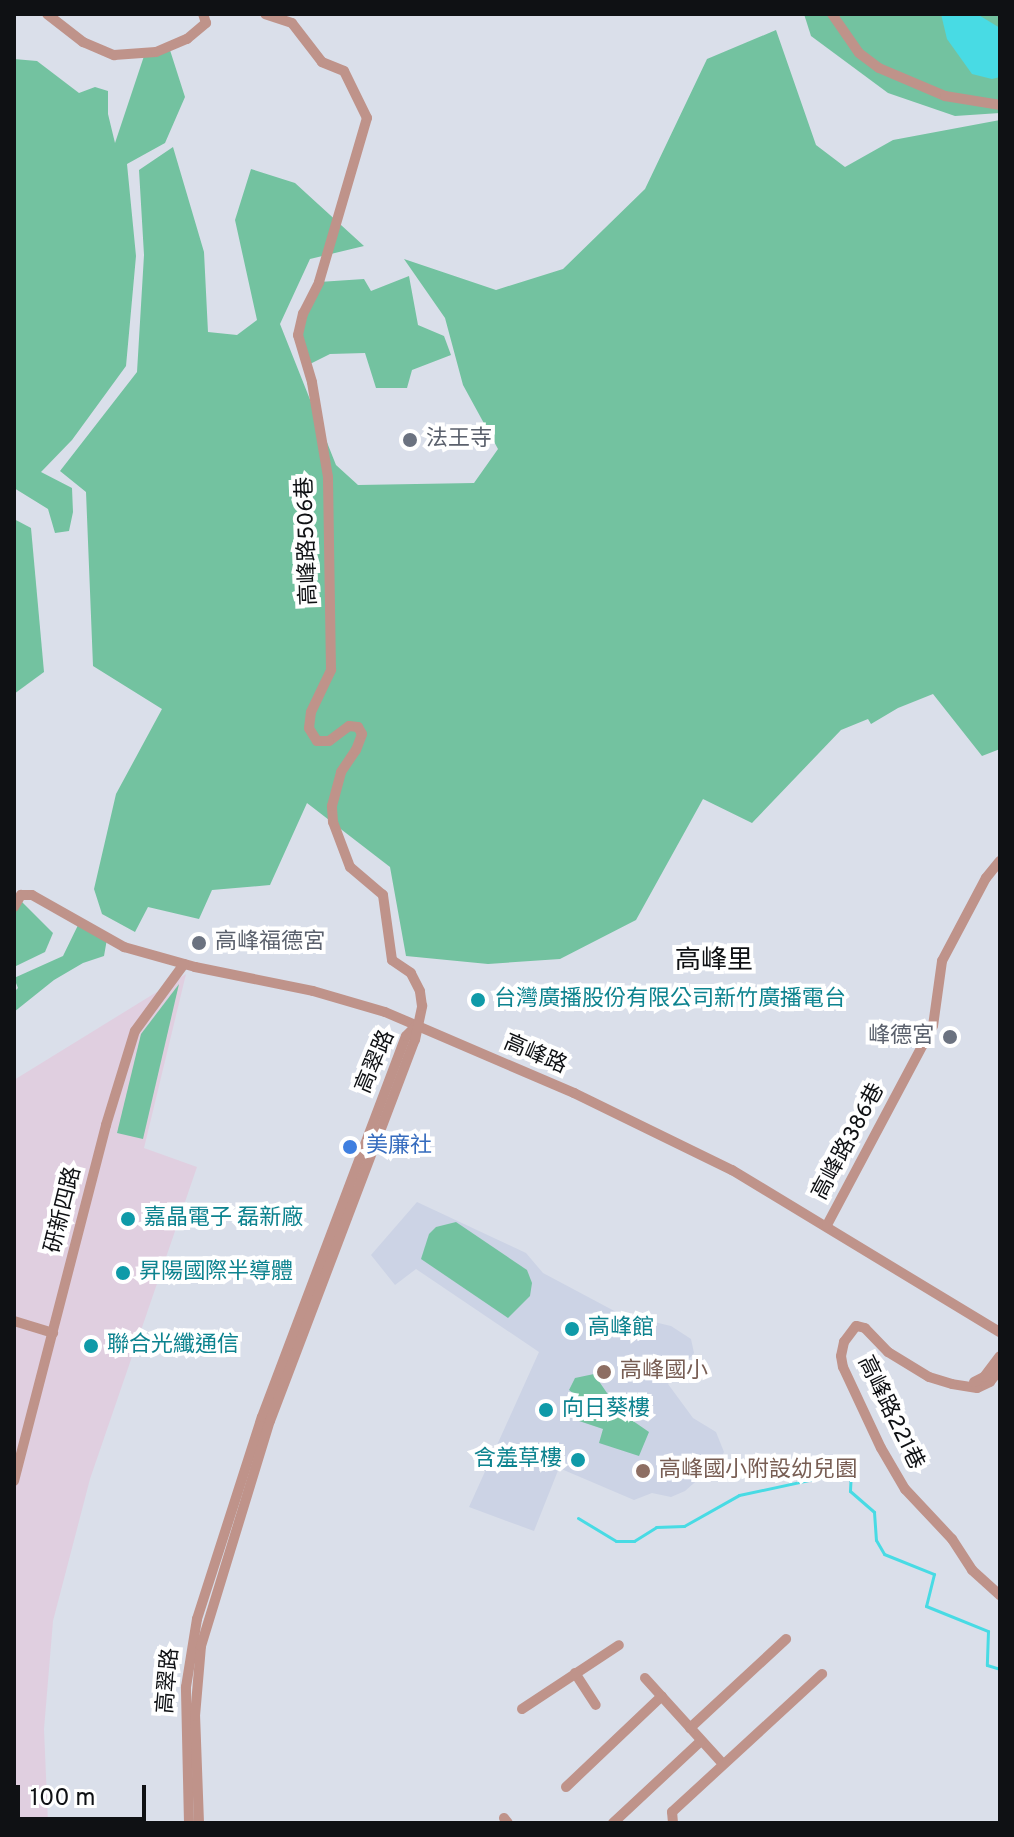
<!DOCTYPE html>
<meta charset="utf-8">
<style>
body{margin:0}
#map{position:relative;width:1014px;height:1837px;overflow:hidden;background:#dadfea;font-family:Overpass,"Noto Sans TC",sans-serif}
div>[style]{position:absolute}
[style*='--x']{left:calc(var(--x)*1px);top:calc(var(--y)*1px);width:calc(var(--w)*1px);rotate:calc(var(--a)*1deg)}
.built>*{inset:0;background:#ccd3e5}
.industrial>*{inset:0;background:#e0cfe0}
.green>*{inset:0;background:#73c2a0}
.water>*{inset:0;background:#48dbe4}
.stream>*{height:3px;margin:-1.5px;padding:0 1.5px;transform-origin:1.5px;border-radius:1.5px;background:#48dbe4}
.minor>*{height:10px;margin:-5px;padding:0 5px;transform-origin:5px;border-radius:5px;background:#bf938a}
.dots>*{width:22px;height:22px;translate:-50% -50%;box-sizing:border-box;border:4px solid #fff;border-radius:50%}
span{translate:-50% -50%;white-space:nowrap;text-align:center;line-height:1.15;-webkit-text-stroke:8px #fff;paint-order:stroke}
.worship-label{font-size:22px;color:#5b616d}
.left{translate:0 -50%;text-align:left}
.right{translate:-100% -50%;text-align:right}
.street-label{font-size:22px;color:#0f1114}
.culture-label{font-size:22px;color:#0d838f}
.shop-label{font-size:22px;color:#366cbe}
.education-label{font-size:22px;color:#785e54}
.quarter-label{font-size:26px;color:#0f1114}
.frame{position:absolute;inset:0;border:16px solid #0f1114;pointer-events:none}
.scale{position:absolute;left:16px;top:1785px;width:130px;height:36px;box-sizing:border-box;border:4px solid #0f1114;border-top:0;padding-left:10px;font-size:24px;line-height:28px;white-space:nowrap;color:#0f1114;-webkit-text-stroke:6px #fff;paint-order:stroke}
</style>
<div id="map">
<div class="built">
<i style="clip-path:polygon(417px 1202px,526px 1253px,543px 1273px,620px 1314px,671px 1326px,691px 1339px,694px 1353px,668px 1384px,693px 1418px,716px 1432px,724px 1452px,720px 1460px,685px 1491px,671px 1497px,652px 1493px,634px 1500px,559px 1468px,534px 1531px,469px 1507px,539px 1352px,416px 1269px,395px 1285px,371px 1255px)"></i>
</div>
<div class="industrial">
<i style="clip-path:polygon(186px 974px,144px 1148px,197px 1167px,90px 1479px,53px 1621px,44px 1729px,48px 1823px,14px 1823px,14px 1080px)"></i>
</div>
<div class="green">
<i style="clip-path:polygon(804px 14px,1000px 14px,1000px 113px,955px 116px,888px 93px,811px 36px)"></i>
<i style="clip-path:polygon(776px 30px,816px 145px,845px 167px,893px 140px,1000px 120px,1000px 749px,982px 756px,933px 694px,898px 708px,871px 724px,868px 719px,841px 730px,752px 823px,703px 799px,636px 920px,560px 959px,488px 964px,406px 956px,390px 867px,307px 803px,270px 885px,212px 890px,199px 919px,148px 907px,135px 932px,102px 914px,94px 889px,116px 794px,162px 709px,93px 666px,86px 492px,60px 471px,137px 372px,144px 255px,139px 170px,173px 147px,204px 252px,208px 332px,237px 335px,257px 320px,235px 220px,251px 169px,295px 183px,364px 246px,310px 259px,280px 324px,336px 465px,358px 485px,474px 483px,498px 449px,463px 385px,445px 318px,404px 259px,496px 290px,563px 269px,645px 189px,707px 59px)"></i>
<i style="clip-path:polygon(169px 47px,185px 97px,165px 143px,127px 164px,136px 256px,126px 366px,72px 440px,41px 472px,72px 488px,73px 512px,69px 531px,55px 533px,48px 509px,14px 488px,14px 59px,37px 61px,79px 93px,95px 87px,108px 91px,108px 114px,115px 143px,145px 53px)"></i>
<i style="clip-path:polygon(409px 276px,418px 325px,444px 336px,451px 355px,412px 370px,407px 388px,376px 388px,365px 353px,330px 354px,308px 365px,298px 335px,319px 282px,364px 279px,371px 291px)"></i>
<i style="clip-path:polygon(14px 519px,31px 528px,44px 672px,14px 694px)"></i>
<i style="clip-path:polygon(14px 894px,53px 933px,45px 952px,14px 967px)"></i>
<i style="clip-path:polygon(80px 921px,107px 939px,104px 956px,83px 963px,54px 980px,14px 1012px,14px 992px,18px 988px,14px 978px,63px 956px)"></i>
<i style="clip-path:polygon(179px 984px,143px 1139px,117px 1133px,141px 1034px)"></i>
<i style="clip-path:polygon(456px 1222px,527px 1270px,532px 1283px,530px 1296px,508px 1318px,421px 1259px,429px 1234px,436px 1227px)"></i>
<i style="clip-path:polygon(594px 1374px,620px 1412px,649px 1432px,639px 1456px,599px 1443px,603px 1429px,579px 1421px,587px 1411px,583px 1401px,569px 1390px,575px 1378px)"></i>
</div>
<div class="water">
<i style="clip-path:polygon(941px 14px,977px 14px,1000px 28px,1000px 77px,992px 79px,972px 74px,947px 39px)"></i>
</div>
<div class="stream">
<i style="--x:578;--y:1518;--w:44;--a:31.2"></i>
<i style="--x:616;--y:1541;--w:18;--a:0"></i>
<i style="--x:634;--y:1541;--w:26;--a:-32"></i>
<i style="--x:656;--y:1527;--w:28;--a:-2"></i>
<i style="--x:684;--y:1526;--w:63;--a:-29.4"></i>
<i style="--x:739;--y:1495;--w:115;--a:-12.1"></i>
<i style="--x:851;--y:1471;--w:20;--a:93"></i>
<i style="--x:850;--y:1491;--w:32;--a:41"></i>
<i style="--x:874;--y:1512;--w:28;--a:86"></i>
<i style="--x:876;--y:1540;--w:16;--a:60"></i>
<i style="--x:884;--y:1554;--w:54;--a:21.8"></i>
<i style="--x:934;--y:1574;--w:33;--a:104"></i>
<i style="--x:926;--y:1606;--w:67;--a:22"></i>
<i style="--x:988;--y:1631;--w:34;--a:92"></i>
<i style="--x:987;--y:1665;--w:14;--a:17"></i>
</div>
<div class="minor">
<i style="--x:47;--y:14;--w:46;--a:37.9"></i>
<i style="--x:83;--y:42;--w:34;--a:23"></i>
<i style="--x:114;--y:55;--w:42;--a:-4.1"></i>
<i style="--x:156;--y:52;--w:34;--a:-23"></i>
<i style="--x:187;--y:39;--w:25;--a:-40"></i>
<i style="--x:206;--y:23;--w:9;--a:-108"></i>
<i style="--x:832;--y:14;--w:47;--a:55.3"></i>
<i style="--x:859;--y:53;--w:25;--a:37"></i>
<i style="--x:879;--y:68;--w:72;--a:23"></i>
<i style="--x:945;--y:96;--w:56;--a:9.3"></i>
<i style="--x:14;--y:907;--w:14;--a:-60"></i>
<i style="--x:21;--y:895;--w:11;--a:0"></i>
<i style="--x:32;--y:895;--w:106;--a:29.5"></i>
<i style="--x:124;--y:947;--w:74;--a:15.7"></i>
<i style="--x:195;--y:967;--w:120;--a:11.5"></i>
<i style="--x:313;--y:991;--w:75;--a:16.3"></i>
<i style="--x:385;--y:1012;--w:206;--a:23.2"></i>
<i style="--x:574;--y:1093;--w:176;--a:26"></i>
<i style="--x:732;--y:1170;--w:313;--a:31.2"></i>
<i style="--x:827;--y:1225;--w:225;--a:-62"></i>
<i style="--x:933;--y:1026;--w:66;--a:-82.1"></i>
<i style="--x:942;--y:961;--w:94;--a:-62.1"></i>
<i style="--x:986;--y:878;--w:22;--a:-51"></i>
<i style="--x:14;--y:1321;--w:41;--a:17.1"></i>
<i style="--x:1000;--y:1369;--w:16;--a:128"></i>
<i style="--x:990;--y:1382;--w:14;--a:155"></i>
<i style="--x:977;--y:1388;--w:25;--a:-171"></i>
<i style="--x:952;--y:1384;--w:24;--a:-163"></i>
<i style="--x:929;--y:1377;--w:48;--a:-148.6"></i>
<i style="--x:888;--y:1352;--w:33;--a:-134"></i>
<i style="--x:865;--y:1328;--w:9;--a:-167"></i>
<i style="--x:856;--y:1326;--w:20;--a:127"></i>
<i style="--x:844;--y:1342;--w:14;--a:102"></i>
<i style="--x:841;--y:1356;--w:11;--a:80"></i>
<i style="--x:843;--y:1367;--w:89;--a:64.9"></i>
<i style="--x:881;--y:1448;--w:48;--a:59.7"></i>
<i style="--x:905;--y:1489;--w:69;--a:46.8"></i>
<i style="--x:952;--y:1539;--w:37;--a:57"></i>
<i style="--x:972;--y:1570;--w:38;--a:42"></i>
<i style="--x:974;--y:1382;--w:11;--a:-27"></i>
<i style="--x:984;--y:1377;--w:26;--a:-53"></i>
<i style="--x:14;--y:1481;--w:368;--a:-75.5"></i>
<i style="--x:106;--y:1125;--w:98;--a:-72.9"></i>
<i style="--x:135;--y:1031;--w:83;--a:-53.8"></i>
<i style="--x:575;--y:1673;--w:38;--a:57"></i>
<i style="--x:645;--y:1678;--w:116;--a:47.8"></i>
<i style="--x:522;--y:1709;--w:116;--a:-33.4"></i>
<i style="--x:690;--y:1728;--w:131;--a:-42.8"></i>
<i style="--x:566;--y:1787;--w:132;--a:-43.5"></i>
<i style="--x:504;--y:1818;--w:6;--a:51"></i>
<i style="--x:189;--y:1823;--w:136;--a:-91.3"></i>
<i style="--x:186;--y:1687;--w:69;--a:-80.8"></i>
<i style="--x:197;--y:1619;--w:212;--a:-72.2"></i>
<i style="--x:262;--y:1417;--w:407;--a:-69.3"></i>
<i style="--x:406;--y:1036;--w:14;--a:-45"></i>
<i style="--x:199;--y:1823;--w:107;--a:-92.1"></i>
<i style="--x:195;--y:1716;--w:70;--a:-85.1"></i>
<i style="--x:201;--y:1646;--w:235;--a:-73"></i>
<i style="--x:270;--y:1421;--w:408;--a:-69.2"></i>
<i style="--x:415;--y:1040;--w:35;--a:-78"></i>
<i style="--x:422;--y:1006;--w:15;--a:-98"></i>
<i style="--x:420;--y:991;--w:20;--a:-117"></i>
<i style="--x:411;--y:973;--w:23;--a:-146"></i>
<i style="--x:392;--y:960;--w:66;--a:-97.9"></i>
<i style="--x:383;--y:895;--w:43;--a:-139.7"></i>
<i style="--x:350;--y:867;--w:48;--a:-110.7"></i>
<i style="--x:333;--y:822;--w:16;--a:-94"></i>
<i style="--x:332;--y:806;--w:35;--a:-75"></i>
<i style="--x:341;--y:772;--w:27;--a:-56"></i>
<i style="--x:356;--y:750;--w:17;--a:-69"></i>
<i style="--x:362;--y:734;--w:8;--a:-120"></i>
<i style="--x:358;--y:727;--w:9;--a:-174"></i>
<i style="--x:349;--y:726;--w:25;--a:143"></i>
<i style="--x:329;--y:741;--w:12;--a:180"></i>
<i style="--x:317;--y:741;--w:15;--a:-122"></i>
<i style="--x:309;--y:728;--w:16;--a:-83"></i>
<i style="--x:311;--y:712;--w:47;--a:-64.5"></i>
<i style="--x:331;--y:670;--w:193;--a:-90.9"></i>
<i style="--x:328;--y:477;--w:96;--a:-99.6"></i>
<i style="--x:312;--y:382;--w:49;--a:-106.6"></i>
<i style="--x:298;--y:335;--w:22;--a:-77"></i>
<i style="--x:303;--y:314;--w:36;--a:-63"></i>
<i style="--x:319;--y:282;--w:171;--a:-73.7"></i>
<i style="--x:367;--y:118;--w:52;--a:-116.1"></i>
<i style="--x:344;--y:71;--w:24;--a:-158"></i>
<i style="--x:322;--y:62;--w:49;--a:-127.6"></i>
<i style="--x:292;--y:23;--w:28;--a:-162"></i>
<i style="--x:613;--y:1823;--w:120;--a:-43"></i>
<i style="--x:673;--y:1823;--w:11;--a:-95"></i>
<i style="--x:672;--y:1812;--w:204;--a:-42.6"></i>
</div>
<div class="dots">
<i style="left:410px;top:440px;background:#6b7280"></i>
<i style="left:199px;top:943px;background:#6b7280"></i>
<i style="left:478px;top:1000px;background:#0f9aa8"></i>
<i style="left:950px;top:1037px;background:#6b7280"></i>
<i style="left:350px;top:1147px;background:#3f7fe0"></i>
<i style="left:128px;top:1219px;background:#0f9aa8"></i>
<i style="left:123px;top:1273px;background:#0f9aa8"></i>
<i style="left:572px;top:1329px;background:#0f9aa8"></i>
<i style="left:91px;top:1346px;background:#0f9aa8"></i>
<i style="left:604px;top:1372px;background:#8d6e63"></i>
<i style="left:546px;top:1410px;background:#0f9aa8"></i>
<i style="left:578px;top:1460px;background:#0f9aa8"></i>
<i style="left:643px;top:1471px;background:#8d6e63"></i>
</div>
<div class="worship-label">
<span class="left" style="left:426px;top:440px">法王寺</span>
<span class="left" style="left:215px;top:943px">高峰福德宮</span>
<span class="right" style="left:934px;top:1037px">峰德宮</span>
</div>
<div class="street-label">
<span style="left:308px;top:541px;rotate:-92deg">高峰路506巷</span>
<span style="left:535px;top:1055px;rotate:23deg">高峰路</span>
<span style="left:376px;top:1062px;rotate:-67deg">高翠路</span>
<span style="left:849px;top:1142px;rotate:-62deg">高峰路386巷</span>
<span style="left:64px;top:1210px;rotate:-76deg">研新四路</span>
<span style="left:890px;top:1413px;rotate:64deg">高峰路221巷</span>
<span style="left:169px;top:1681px;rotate:-85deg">高翠路</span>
</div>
<div class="culture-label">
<span class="left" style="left:494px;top:1000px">台灣廣播股份有限公司新竹廣播電台</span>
<span class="left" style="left:144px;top:1219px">嘉晶電子 磊新廠</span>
<span class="left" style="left:139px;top:1273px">昇陽國際半導體</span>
<span class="left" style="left:588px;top:1329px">高峰館</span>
<span class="left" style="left:107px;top:1346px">聯合光纖通信</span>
<span class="left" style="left:562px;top:1410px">向日葵樓</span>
<span class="right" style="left:562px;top:1460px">含羞草樓</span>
</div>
<div class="shop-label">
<span class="left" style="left:366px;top:1147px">美廉社</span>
</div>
<div class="education-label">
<span class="left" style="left:620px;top:1372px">高峰國小</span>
<span class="left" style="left:659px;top:1471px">高峰國小附設幼兒園</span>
</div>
<div class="quarter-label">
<span style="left:714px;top:962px">高峰里</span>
</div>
<div class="frame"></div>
<div class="scale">100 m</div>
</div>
